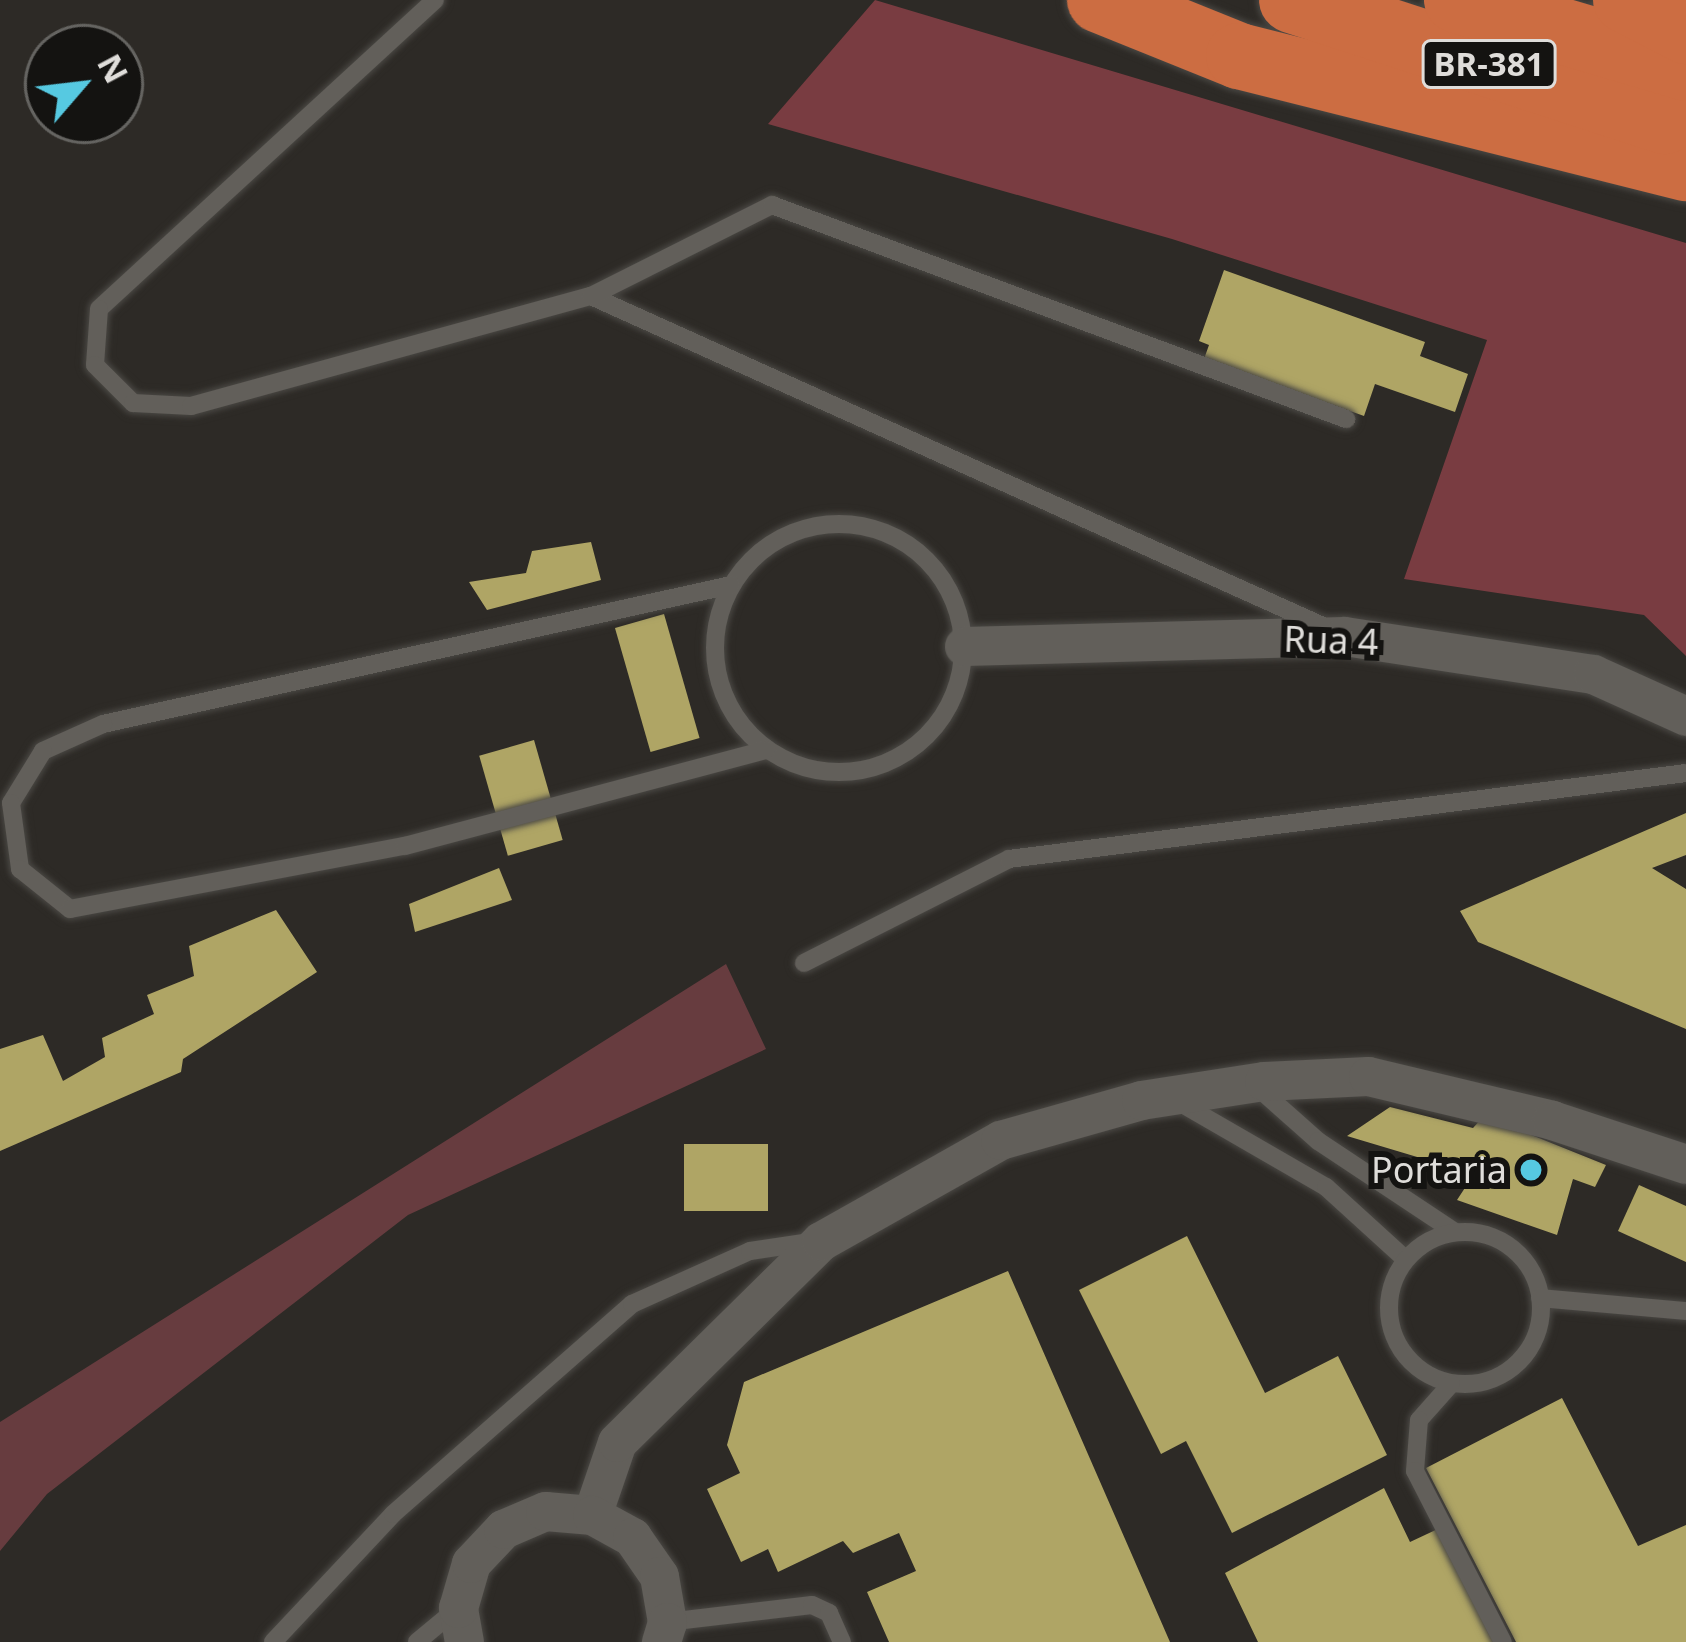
<!DOCTYPE html>
<style>
body{margin:0}
#map{position:relative;width:1686px;height:1642px;overflow:hidden;background:#2d2a26;font-family:"Noto Sans",sans-serif}
div>[style]{position:absolute}
[style*='--x']{left:calc(var(--x)*1px);top:calc(var(--y)*1px);width:calc(var(--w)*1px);rotate:calc(var(--a)*1deg)}
.green>*{inset:0;background:#673c3f}
.forest>*{inset:0;background:#793c41}
.building>*{inset:0;background:#afa565;transform-origin:0 0}
.roads{filter:drop-shadow(0 0 3px #4a4844) drop-shadow(0 0 3px #4a4844)}
.lane>*{height:18px;margin:-9px;padding:0 9px;transform-origin:9px;border-radius:9px;background:#625f5a}
.lane>.ring{margin:-9px;padding:0;box-sizing:content-box;background:none;border:18px solid #625f5a;border-radius:50%}
.street>*{height:39px;margin:-19.5px;padding:0 19.5px;transform-origin:19.5px;border-radius:19.5px;background:#625f5a}
.highway>*{height:66px;margin:-33px;padding:0 33px;transform-origin:33px;border-radius:33px;background:#cc6d42}
.dots>*{width:33px;height:33px;translate:-50% -50%;box-sizing:border-box;border:6px solid #141311;border-radius:50%}
span{translate:-50% -50%;white-space:nowrap;text-align:center;line-height:1.15;-webkit-text-stroke:12px #141311;paint-order:stroke}
.shield-label span{padding:3px 9px;background:#141311;border:3px solid;border-radius:9px;-webkit-text-stroke-width:0}
.shield-label{font-size:33px;color:#dfddda;font-weight:700}
.street-label{font-size:36px;color:#dfddda}
.poi-label{font-size:36px;color:#dfddda}
.right{translate:-100% -50%;text-align:right}
.north{position:absolute;left:24px;top:24px;width:120px;height:120px;box-sizing:border-box;background:#141311;border:3px solid #656461;border-radius:50%;rotate:62deg;font-size:33px;font-weight:700;line-height:48px;text-align:center;color:#dfddda}
.north::after{content:'';display:block;margin:auto;width:42px;height:54px;background:#56c9e1;clip-path:polygon(50% 0,100% 100%,50% 72%,0 100%)}
</style>
<div id="map">
<div class="green">
<i style="clip-path:polygon(726px 964px,766px 1049px,408px 1215px,47px 1494px,0 1551px,0 1422px)"></i>
</div>
<div class="forest">
<i style="clip-path:polygon(875px 0,1686px 243px,1686px 656px,1644px 615px,1404px 579px,1487px 340px,1172px 239px,768px 124px)"></i>
</div>
<div class="building">
<i style="clip-path:polygon(1224px 270px,1425px 342px,1420px 356px,1468px 374px,1455px 412px,1375px 384px,1364px 416px,1204px 359px,1209px 345px,1199px 341px)"></i>
<i style="clip-path:polygon(591px 542px,601px 580px,487px 610px,469px 582px,526px 573px,532px 551px)"></i>
<i style="left:664px;top:614px;width:129px;height:51px;rotate:74deg"></i>
<i style="left:534px;top:740px;width:104px;height:57px;rotate:74deg"></i>
<i style="clip-path:polygon(1686px 813px,1686px 855px,1652px 868px,1686px 889px,1686px 1029px,1478px 942px,1460px 911px)"></i>
<i style="clip-path:polygon(499px 868px,512px 900px,415px 932px,409px 904px)"></i>
<i style="clip-path:polygon(276px 910px,317px 972px,183px 1059px,181px 1072px,0 1151px,0 1049px,43px 1035px,63px 1081px,105px 1057px,102px 1038px,154px 1014px,147px 995px,194px 976px,189px 946px)"></i>
<i style="clip-path:polygon(1390px 1107px,1473px 1128px,1484px 1116px,1606px 1165px,1595px 1187px,1573px 1179px,1557px 1235px,1457px 1200px,1474px 1174px,1347px 1136px)"></i>
<i style="left:684px;top:1144px;width:84px;height:67px"></i>
<i style="clip-path:polygon(1639px 1185px,1686px 1206px,1686px 1262px,1618px 1231px)"></i>
<i style="clip-path:polygon(1187px 1236px,1265px 1393px,1338px 1356px,1387px 1455px,1232px 1533px,1186px 1441px,1161px 1454px,1079px 1290px)"></i>
<i style="clip-path:polygon(1008px 1271px,1170px 1642px,889px 1642px,867px 1592px,916px 1571px,899px 1533px,853px 1553px,843px 1541px,778px 1572px,768px 1549px,741px 1562px,707px 1489px,740px 1473px,727px 1445px,744px 1382px)"></i>
<i style="clip-path:polygon(1562px 1398px,1638px 1546px,1686px 1525px,1686px 1642px,1516px 1642px,1426px 1468px)"></i>
<i style="clip-path:polygon(1384px 1488px,1410px 1542px,1442px 1527px,1499px 1642px,1258px 1642px,1225px 1573px)"></i>
</div>
<div class="roads">
<div class="lane">
<i style="--x:435;--y:0;--w:456;--a:137.4"></i>
<i style="--x:99;--y:309;--w:56;--a:94.1"></i>
<i style="--x:95;--y:365;--w:54;--a:45"></i>
<i style="--x:133;--y:403;--w:58;--a:3"></i>
<i style="--x:191;--y:406;--w:415;--a:-15.4"></i>
<i class="ring" style="left:715px;top:524px;width:230px;height:230px"></i>
<i style="--x:731;--y:585;--w:643;--a:167.52"></i>
<i style="--x:103;--y:724;--w:66;--a:155.8"></i>
<i style="--x:43;--y:751;--w:61;--a:121.6"></i>
<i style="--x:11;--y:803;--w:67;--a:82.2"></i>
<i style="--x:20;--y:869;--w:64;--a:38.7"></i>
<i style="--x:70;--y:909;--w:341;--a:-10.7"></i>
<i style="--x:405;--y:846;--w:374;--a:-14.9"></i>
<i style="--x:1325;--y:627;--w:805;--a:-155.73"></i>
<i style="--x:591;--y:296;--w:203;--a:-26.7"></i>
<i style="--x:772;--y:205;--w:613;--a:20.45"></i>
<i style="--x:804;--y:963;--w:230;--a:-26.9"></i>
<i style="--x:1009;--y:859;--w:682;--a:-7.24"></i>
<i style="--x:1256;--y:1086;--w:83;--a:41.6"></i>
<i style="--x:1318;--y:1141;--w:164;--a:33.6"></i>
<i style="--x:1177;--y:1101;--w:172;--a:30"></i>
<i style="--x:1326;--y:1187;--w:107;--a:42.3"></i>
<i class="ring" style="left:1389px;top:1232px;width:134px;height:134px"></i>
<i style="--x:1540;--y:1298;--w:147;--a:5.1"></i>
<i style="--x:1451;--y:1384;--w:48;--a:131.6"></i>
<i style="--x:1419;--y:1420;--w:51;--a:94.5"></i>
<i style="--x:1415;--y:1471;--w:192;--a:62.8"></i>
<i style="--x:667;--y:1622;--w:146;--a:-6.7"></i>
<i style="--x:812;--y:1605;--w:19;--a:25"></i>
<i style="--x:829;--y:1613;--w:32;--a:66"></i>
<i style="--x:273;--y:1642;--w:175;--a:-46.8"></i>
<i style="--x:393;--y:1514;--w:318;--a:-41.3"></i>
<i style="--x:632;--y:1304;--w:129;--a:-24.2"></i>
<i style="--x:750;--y:1251;--w:61;--a:-8.5"></i>
<i style="--x:417;--y:1642;--w:53;--a:-39.7"></i>
</div>
<div class="street">
<i style="--x:964;--y:646;--w:380;--a:-1.5"></i>
<i style="--x:1344;--y:636;--w:252;--a:8.7"></i>
<i style="--x:1593;--y:674;--w:102;--a:24.3"></i>
<i style="--x:592;--y:1515;--w:77;--a:-71.1"></i>
<i style="--x:617;--y:1442;--w:286;--a:-44.6"></i>
<i style="--x:821;--y:1241;--w:206;--a:-29.4"></i>
<i style="--x:1000;--y:1140;--w:147;--a:-15.8"></i>
<i style="--x:1141;--y:1100;--w:124;--a:-8.8"></i>
<i style="--x:1264;--y:1081;--w:104;--a:-2.8"></i>
<i style="--x:1368;--y:1076;--w:189;--a:13.4"></i>
<i style="--x:1552;--y:1120;--w:141;--a:18.2"></i>
<i style="--x:464;--y:1642;--w:35;--a:-100"></i>
<i style="--x:458;--y:1608;--w:47;--a:-73.9"></i>
<i style="--x:471;--y:1563;--w:47;--a:-46.7"></i>
<i style="--x:503;--y:1529;--w:46;--a:-23.2"></i>
<i style="--x:545;--y:1511;--w:47;--a:4.9"></i>
<i style="--x:592;--y:1515;--w:46;--a:28.8"></i>
<i style="--x:632;--y:1537;--w:47;--a:55.3"></i>
<i style="--x:659;--y:1576;--w:47;--a:80.1"></i>
<i style="--x:667;--y:1622;--w:21;--a:107"></i>
</div>
<div class="highway">
<i style="--x:1100;--y:0;--w:150;--a:21.9"></i>
<i style="--x:1239;--y:56;--w:461;--a:14.1"></i>
<i style="--x:1292;--y:0;--w:392;--a:18"></i>
<i style="--x:1457;--y:0;--w:239;--a:16.5"></i>
<i style="--x:1626;--y:0;--w:68;--a:27.3"></i>
</div>
</div>
<div class="dots">
<i style="left:1531px;top:1170px;background:#56c9e1"></i>
</div>
<div class="shield-label">
<span style="left:1489px;top:64px">BR-381</span>
</div>
<div class="street-label">
<span style="left:1331px;top:640px;rotate:2deg">Rua 4</span>
</div>
<div class="poi-label">
<span class="right" style="left:1507px;top:1170px">Portaria</span>
</div>
<div class="north">N</div>
</div>
